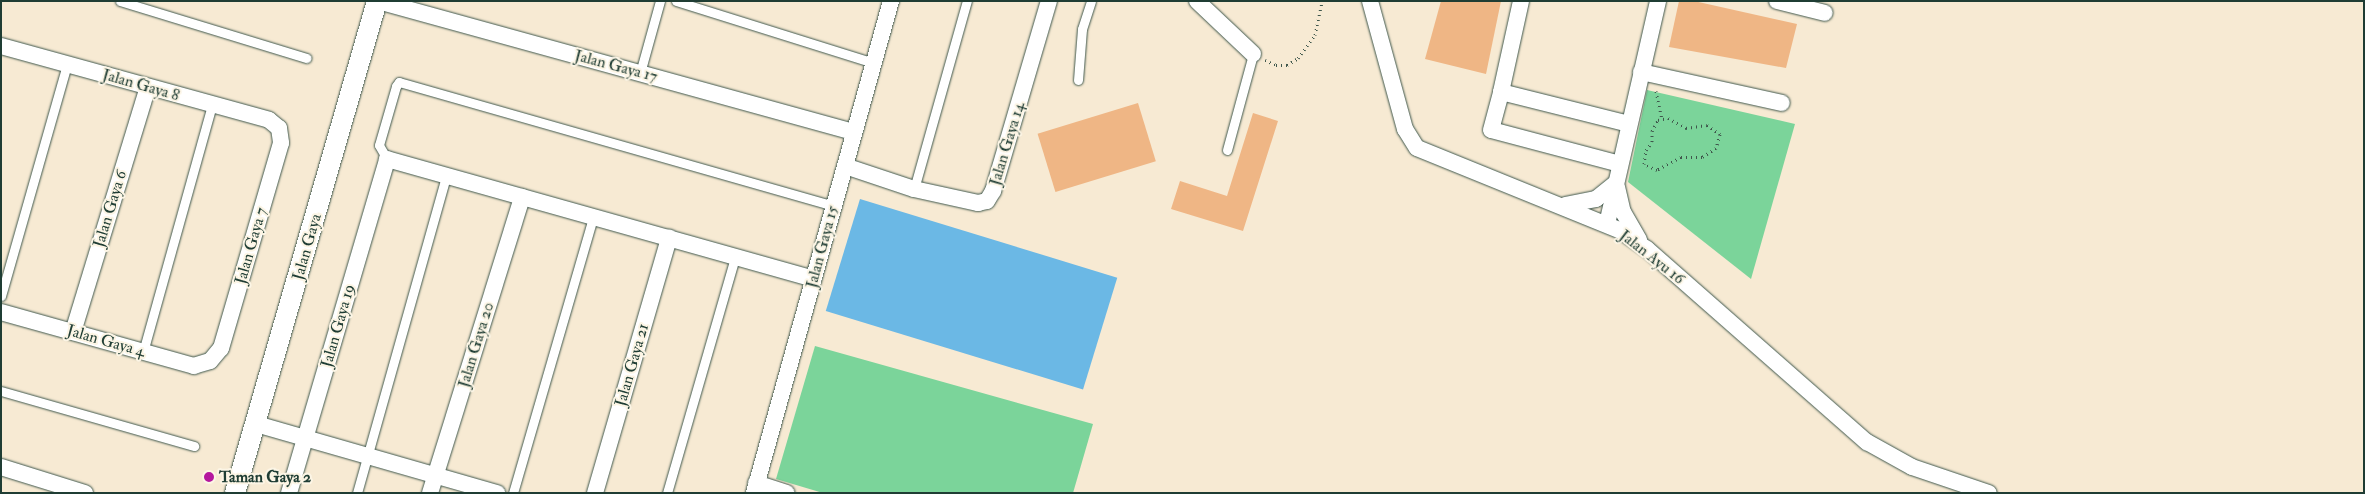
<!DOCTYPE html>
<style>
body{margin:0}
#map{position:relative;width:2365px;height:494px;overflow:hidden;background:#f7ead3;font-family:"IM FELL Double Pica",serif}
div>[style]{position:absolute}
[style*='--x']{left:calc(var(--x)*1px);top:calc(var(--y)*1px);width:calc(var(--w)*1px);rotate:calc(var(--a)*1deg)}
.green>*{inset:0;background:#7bd49a}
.water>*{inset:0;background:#6bb8e5;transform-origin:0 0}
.building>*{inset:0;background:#efb685;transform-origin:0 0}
.path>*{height:3px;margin-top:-1.5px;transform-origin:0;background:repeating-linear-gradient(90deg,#3f574c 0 1px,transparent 0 5px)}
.roads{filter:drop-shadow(0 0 1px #3f574c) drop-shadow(0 0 1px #3f574c)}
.service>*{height:9px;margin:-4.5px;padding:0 4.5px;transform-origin:4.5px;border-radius:4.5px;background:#fff}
.minor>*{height:16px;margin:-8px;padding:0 8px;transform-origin:8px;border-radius:8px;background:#fff}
.tertiary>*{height:20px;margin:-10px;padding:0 10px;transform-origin:10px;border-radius:10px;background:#fff}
.dots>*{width:14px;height:14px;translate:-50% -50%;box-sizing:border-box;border:2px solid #fcf5e5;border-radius:50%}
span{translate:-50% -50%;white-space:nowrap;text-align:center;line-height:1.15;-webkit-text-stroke:4px #fcf5e5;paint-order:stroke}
.street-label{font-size:16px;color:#1f3d34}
.poi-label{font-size:16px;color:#1f3d34;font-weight:700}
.left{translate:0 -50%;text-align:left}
.frame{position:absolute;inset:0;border:2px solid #1f3d34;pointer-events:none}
</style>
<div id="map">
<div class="green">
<i style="clip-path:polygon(1647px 90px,1795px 124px,1751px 279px,1628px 182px)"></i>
<i style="clip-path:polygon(815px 346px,1093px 424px,1073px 493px,823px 493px,776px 479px)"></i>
</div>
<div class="water">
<i style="left:860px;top:199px;width:269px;height:117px;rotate:17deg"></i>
</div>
<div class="building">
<i style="clip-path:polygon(1441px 1px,1501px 1px,1486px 74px,1425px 59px)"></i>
<i style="clip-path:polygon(1679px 1px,1694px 1px,1797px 24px,1786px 68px,1669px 47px)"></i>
<i style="left:1138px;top:103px;width:61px;height:105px;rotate:73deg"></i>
<i style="clip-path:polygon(1253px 113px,1278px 121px,1243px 231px,1171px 209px,1180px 181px,1227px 196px)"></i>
</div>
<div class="path">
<i style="--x:1265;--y:60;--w:12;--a:24"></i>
<i style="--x:1276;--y:65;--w:11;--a:0"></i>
<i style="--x:1287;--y:65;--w:13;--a:-32"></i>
<i style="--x:1298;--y:58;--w:29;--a:-54"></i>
<i style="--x:1315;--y:35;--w:35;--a:-78"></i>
<i style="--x:1656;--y:91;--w:29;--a:78"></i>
<i style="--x:1668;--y:118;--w:21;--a:29"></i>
<i style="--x:1686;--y:128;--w:21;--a:-8"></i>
<i style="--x:1707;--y:125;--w:16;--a:35"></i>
<i style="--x:1720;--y:134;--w:15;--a:106"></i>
<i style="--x:1716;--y:148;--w:17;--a:147"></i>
<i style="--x:1702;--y:157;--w:21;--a:180"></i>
<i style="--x:1681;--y:157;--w:27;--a:152"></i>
<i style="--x:1657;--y:170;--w:14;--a:-155"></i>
<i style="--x:1644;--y:164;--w:14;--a:-82"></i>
<i style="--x:1646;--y:150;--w:10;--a:-53"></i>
<i style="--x:1652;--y:142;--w:11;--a:-90"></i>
<i style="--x:1652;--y:131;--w:13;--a:-61"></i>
<i style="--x:1658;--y:120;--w:10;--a:-11"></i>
</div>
<div class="roads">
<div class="service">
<i style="--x:120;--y:1;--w:195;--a:17"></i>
<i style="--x:676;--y:1;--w:207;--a:17.4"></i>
<i style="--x:640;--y:73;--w:75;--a:-74.5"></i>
<i style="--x:1078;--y:80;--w:51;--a:-85.5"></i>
<i style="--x:1082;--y:29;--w:29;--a:-72"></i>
<i style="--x:1227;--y:150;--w:99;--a:-74.8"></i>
<i style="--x:387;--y:159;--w:16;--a:-120"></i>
<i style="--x:379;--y:145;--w:61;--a:-73.9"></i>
<i style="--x:396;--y:86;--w:5;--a:-53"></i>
<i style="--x:399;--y:82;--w:452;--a:15.9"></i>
<i style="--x:914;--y:189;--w:195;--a:-74.3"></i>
<i style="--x:1;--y:296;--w:241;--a:-74.1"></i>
<i style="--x:143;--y:352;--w:256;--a:-74.4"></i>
<i style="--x:1;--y:391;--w:201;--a:15.9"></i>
<i style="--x:357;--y:493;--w:329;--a:-74.3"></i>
<i style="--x:513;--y:493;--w:287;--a:-73.8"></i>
<i style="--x:667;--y:493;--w:246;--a:-73.9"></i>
</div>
<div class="minor">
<i style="--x:378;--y:1;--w:494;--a:15.4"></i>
<i style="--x:1197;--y:1;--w:77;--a:43.4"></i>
<i style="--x:1370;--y:1;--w:133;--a:74.7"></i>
<i style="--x:1405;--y:129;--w:22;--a:58"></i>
<i style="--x:1417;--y:148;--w:220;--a:22.1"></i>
<i style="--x:1621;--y:231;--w:32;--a:35"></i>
<i style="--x:1647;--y:249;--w:293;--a:41.3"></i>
<i style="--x:1867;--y:442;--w:51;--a:29.1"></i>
<i style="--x:1912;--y:467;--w:81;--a:18.7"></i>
<i style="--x:1777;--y:1;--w:49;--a:14"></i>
<i style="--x:1;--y:46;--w:278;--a:15.4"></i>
<i style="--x:269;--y:120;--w:13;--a:39"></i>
<i style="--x:279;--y:128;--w:15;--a:82"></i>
<i style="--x:281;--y:143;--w:214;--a:106.3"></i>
<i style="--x:221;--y:348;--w:17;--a:130"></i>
<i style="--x:210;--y:361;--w:17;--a:163"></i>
<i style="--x:194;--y:366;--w:200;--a:-164.4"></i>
<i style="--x:1641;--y:72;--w:144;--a:12.4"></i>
<i style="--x:1501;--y:92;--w:93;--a:-77.6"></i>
<i style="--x:1620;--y:164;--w:133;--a:-165.2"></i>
<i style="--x:1491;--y:130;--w:39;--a:-75"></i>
<i style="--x:1501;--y:92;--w:132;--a:14"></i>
<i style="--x:845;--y:166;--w:73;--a:18.4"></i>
<i style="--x:914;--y:189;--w:66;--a:12.3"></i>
<i style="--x:978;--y:203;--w:9;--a:-13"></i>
<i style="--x:987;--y:201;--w:12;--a:-59"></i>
<i style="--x:993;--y:191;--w:198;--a:-73.6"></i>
<i style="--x:1617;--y:187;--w:26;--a:77"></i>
<i style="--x:1623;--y:212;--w:32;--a:60"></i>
<i style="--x:1565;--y:205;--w:32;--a:-11"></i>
<i style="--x:1596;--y:199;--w:26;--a:-39"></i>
<i style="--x:1607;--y:224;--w:229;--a:-77.1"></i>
<i style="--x:73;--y:332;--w:256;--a:-73"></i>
<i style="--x:256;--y:424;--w:251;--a:16"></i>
<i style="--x:1;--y:467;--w:88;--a:17.2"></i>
<i style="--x:756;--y:483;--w:32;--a:18"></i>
<i style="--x:289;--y:493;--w:348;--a:-73.6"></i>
<i style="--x:387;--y:159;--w:443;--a:15.7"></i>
<i style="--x:430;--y:493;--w:310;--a:-72.7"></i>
<i style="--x:595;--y:493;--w:266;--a:-73.8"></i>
<i style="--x:754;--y:493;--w:511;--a:-74.44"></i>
</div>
<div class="tertiary">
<i style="--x:235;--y:493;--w:512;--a:-73.9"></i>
</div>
</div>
<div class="dots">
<i style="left:209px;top:477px;background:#b5179e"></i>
</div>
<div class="street-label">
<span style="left:616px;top:66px;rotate:15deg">Jalan Gaya 17</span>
<span style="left:141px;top:85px;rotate:16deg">Jalan Gaya 8</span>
<span style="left:1007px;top:144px;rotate:-73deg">Jalan Gaya 14</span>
<span style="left:110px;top:209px;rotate:-73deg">Jalan Gaya 6</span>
<span style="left:251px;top:246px;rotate:-74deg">Jalan Gaya 7</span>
<span style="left:307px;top:247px;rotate:-74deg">Jalan Gaya</span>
<span style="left:822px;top:247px;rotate:-75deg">Jalan Gaya 15</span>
<span style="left:1652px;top:257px;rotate:38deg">Jalan Ayu 16</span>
<span style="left:338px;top:326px;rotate:-74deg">Jalan Gaya 19</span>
<span style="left:106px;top:341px;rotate:16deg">Jalan Gaya 4</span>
<span style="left:476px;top:345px;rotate:-73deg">Jalan Gaya 20</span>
<span style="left:632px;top:365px;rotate:-74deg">Jalan Gaya 21</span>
</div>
<div class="poi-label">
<span class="left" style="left:219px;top:477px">Taman Gaya 2</span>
</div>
<div class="frame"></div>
</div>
